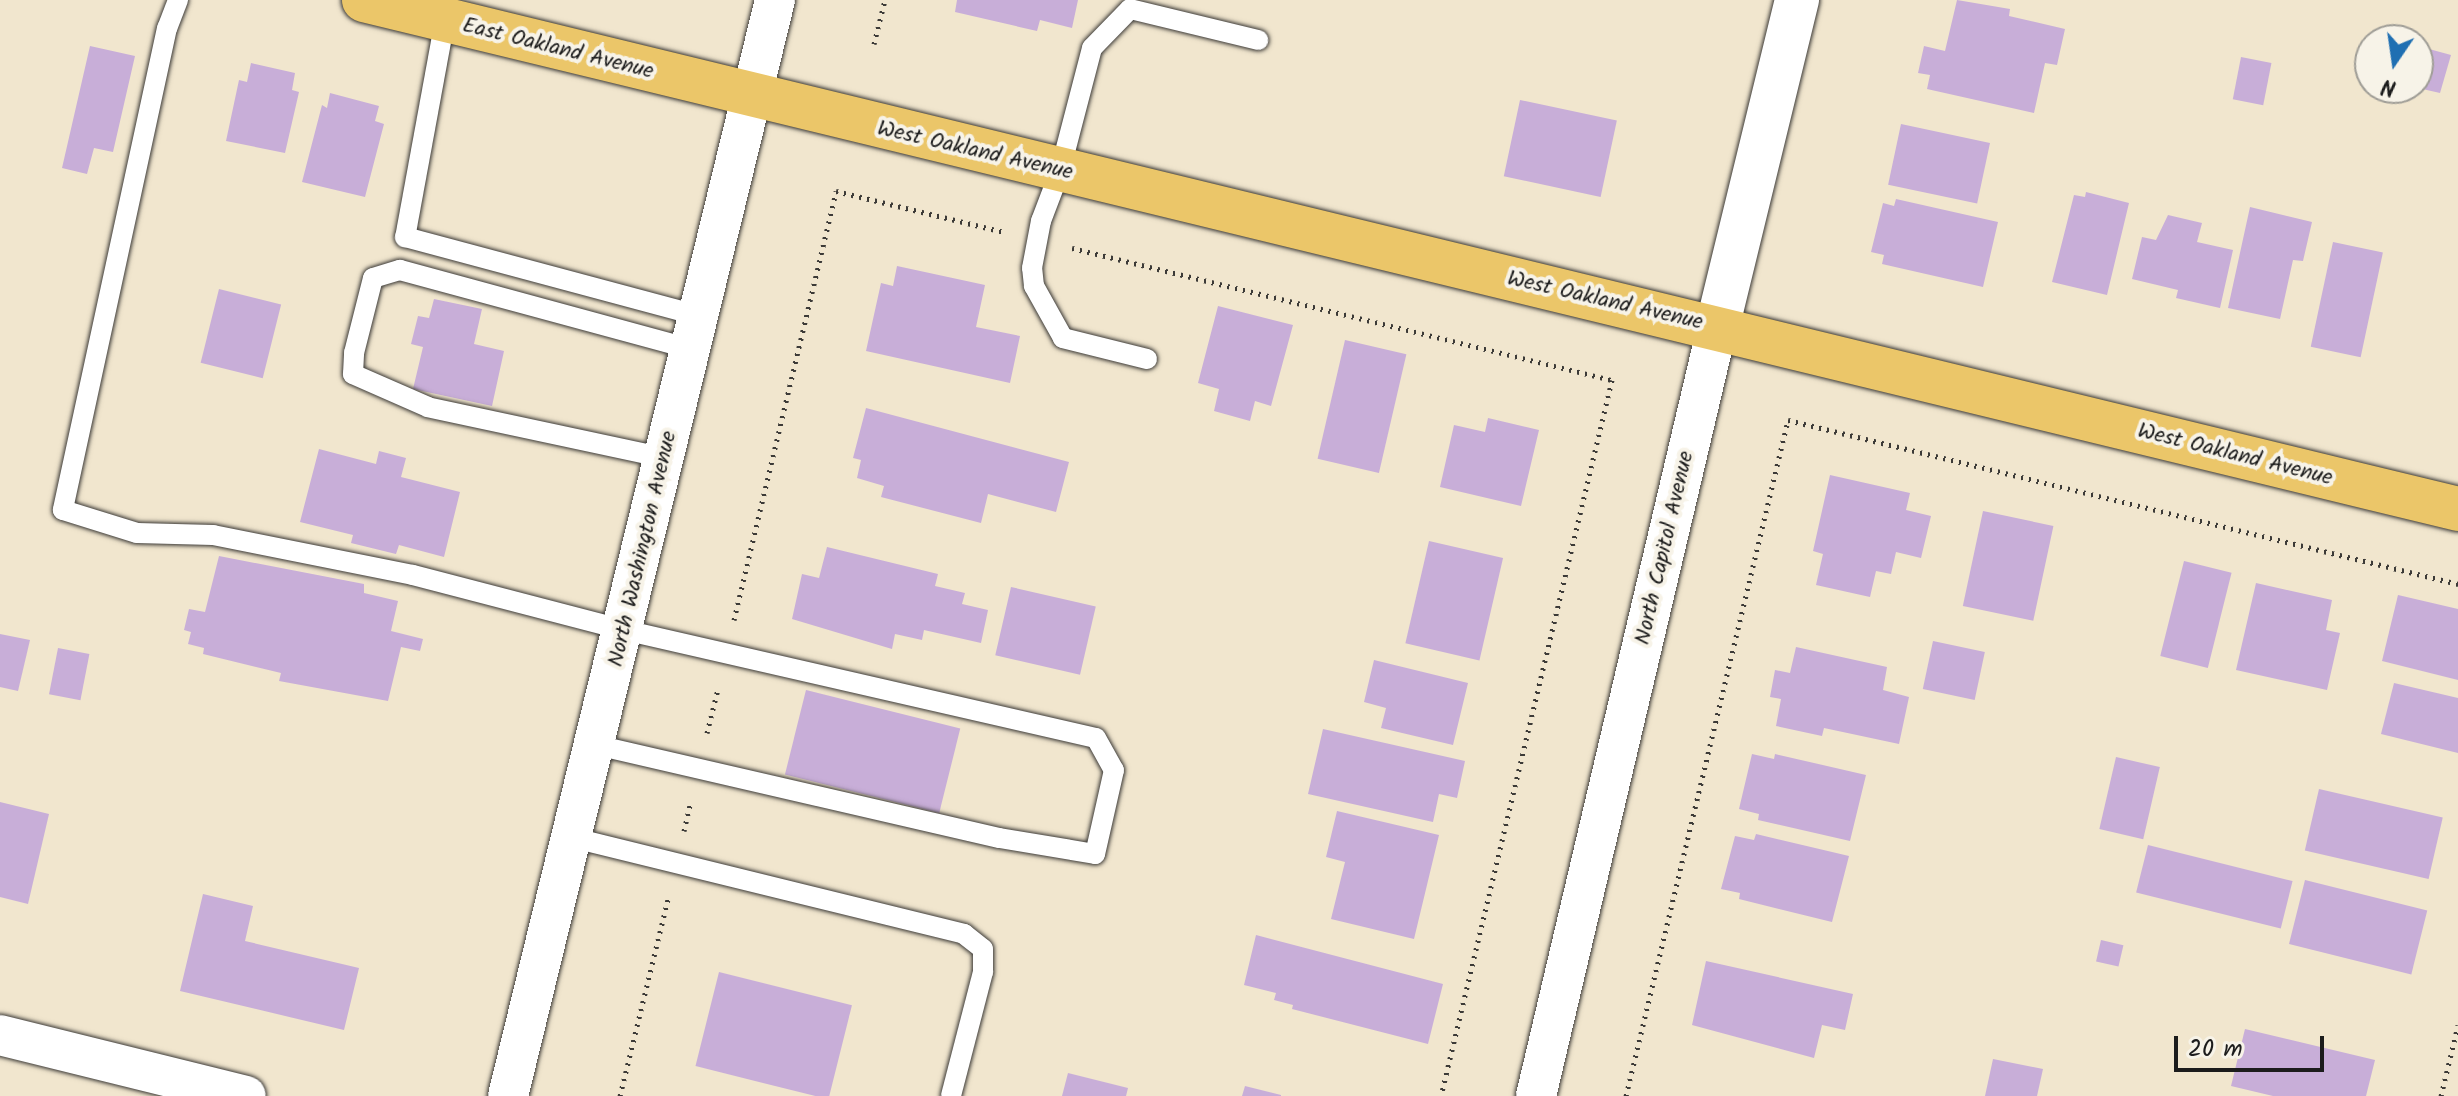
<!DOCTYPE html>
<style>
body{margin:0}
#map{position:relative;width:2458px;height:1096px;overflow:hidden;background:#f1e6ce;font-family:Kalam,sans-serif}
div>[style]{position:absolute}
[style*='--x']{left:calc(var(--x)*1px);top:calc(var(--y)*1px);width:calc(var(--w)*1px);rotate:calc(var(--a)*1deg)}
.building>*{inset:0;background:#c8aed8;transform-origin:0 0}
.path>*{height:5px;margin-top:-2.5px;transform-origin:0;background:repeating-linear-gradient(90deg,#3c3a37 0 2px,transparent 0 8px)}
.roads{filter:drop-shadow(0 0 2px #3c3a37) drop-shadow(0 0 2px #3c3a37)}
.service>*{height:20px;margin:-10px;padding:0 10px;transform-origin:10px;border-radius:10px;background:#fff}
.minor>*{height:40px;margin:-20px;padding:0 20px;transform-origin:20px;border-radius:20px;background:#fff}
.tertiary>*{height:44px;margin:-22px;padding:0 22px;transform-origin:22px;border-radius:22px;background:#fff}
.primary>*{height:44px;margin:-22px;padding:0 22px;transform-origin:22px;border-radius:22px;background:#ebc669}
span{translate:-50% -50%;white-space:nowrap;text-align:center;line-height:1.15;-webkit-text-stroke:8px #f7f3e8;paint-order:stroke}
.street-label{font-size:22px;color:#1c1c1c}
.north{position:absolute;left:2354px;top:24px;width:80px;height:80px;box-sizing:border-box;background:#f7f3e8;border:2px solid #9f9d96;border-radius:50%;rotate:193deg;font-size:22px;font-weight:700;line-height:32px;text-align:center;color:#1c1c1c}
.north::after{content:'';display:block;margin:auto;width:28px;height:36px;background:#1f6fb2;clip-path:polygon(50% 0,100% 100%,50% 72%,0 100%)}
.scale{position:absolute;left:2174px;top:1036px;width:150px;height:36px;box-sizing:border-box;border:4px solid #1c1c1c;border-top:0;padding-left:10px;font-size:24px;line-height:28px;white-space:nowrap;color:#1c1c1c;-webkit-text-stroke:6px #f7f3e8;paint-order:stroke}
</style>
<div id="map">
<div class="building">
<i style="clip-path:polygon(957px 0,1078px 0,1072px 28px,1040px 20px,1037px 31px,955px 12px)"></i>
<i style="clip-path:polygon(1957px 0,2010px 9px,2009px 16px,2065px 29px,2057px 65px,2045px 63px,2034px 113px,1927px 89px,1930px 75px,1918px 73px,1924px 46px,1945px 51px)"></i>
<i style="clip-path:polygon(90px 46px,135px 56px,113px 152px,94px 148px,87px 174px,62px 168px)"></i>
<i style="clip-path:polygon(2418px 46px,2451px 55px,2440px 93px,2418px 88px)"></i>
<i style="left:2241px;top:57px;width:31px;height:43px;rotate:11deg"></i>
<i style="clip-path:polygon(251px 63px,295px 73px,292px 90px,299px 92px,285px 153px,226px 141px,239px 80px,247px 82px)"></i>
<i style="clip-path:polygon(330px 93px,379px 106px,375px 121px,384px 124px,365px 197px,302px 182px,322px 105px,327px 108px)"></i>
<i style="left:1520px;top:100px;width:99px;height:78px;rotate:12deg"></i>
<i style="left:1901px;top:124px;width:91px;height:62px;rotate:12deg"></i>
<i style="clip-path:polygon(2086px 192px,2129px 203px,2107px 295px,2052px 282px,2074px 195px,2085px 197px)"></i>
<i style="clip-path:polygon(1896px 199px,1998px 222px,1983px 287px,1882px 264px,1884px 255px,1871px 252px,1883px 203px,1894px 206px)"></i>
<i style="clip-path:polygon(2250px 207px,2312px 222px,2303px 261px,2293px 260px,2280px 319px,2228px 308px)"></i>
<i style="clip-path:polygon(2168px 215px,2202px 223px,2197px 242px,2233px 250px,2220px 308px,2176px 298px,2178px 290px,2132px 279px,2142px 237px,2156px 240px)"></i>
<i style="left:2333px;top:242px;width:51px;height:107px;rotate:12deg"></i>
<i style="clip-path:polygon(897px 266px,985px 285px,976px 327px,1020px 336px,1010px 383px,866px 351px,881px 283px,893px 286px)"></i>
<i style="left:219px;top:289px;width:64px;height:76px;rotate:14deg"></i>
<i style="clip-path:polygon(434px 299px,482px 309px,474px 344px,504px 351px,492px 406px,413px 389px,423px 347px,411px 344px,418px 316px,429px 318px)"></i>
<i style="clip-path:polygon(1218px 306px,1293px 325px,1271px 406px,1255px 401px,1250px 421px,1214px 411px,1219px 389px,1198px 383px)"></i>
<i style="left:1345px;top:340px;width:63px;height:122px;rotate:13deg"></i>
<i style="clip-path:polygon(866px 408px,1069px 462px,1056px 512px,988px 494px,981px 523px,881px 497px,884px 486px,857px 478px,861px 460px,853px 458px)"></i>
<i style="clip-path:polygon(1488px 418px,1539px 430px,1521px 506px,1440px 487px,1454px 425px,1485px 432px)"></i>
<i style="clip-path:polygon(319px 449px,376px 464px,379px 451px,406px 458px,401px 477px,460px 492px,444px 557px,399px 545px,396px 554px,351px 543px,353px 535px,300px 522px)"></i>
<i style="clip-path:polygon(1830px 475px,1910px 493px,1906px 510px,1931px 516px,1921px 558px,1896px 552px,1891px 574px,1876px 571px,1870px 597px,1816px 585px,1823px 554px,1813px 551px)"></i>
<i style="left:1983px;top:511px;width:72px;height:97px;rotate:12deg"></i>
<i style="left:1429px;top:541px;width:76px;height:105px;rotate:13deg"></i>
<i style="clip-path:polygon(827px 547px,938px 574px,935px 586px,965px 593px,962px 604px,988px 610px,981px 643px,924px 630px,922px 640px,895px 634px,892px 649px,792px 619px,802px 574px,819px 578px)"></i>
<i style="clip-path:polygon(219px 556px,364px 584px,364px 593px,398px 601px,391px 631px,423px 639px,420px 651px,401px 647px,388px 701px,279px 681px,281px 673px,203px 654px,204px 648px,188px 644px,191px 632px,184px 630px,189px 609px,205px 612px)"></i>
<i style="left:2184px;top:561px;width:49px;height:98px;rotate:14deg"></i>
<i style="clip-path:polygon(2256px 583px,2332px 600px,2326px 630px,2340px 633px,2327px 690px,2236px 670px)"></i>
<i style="left:1011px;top:587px;width:87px;height:70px;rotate:13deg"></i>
<i style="clip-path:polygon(2398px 595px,2458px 609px,2458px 680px,2382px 661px)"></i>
<i style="clip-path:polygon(0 634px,30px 640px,18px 691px,0 687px)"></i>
<i style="left:1933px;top:641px;width:53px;height:49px;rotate:12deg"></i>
<i style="clip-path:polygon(1796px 647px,1887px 667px,1883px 690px,1909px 697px,1899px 744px,1824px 728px,1822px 736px,1776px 726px,1781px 699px,1770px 697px,1775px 670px,1790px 673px)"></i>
<i style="left:58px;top:648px;width:32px;height:47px;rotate:11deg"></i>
<i style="clip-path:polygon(1374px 660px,1468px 683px,1453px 745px,1381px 728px,1386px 708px,1364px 702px)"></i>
<i style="clip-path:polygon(2394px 683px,2458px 698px,2458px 753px,2381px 734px)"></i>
<i style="left:806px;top:690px;width:159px;height:87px;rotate:14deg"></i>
<i style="clip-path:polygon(1323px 729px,1465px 761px,1457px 798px,1439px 794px,1433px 822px,1308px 794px)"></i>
<i style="clip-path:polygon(1752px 754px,1774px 759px,1775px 754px,1866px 775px,1850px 841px,1758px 820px,1759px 814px,1739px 809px)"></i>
<i style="left:2116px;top:757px;width:45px;height:74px;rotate:13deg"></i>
<i style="left:2319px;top:789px;width:127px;height:63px;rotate:13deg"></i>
<i style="clip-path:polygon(0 802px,49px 814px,28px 904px,0 897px)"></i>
<i style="clip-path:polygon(1337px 811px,1439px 835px,1414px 939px,1331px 919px,1345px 862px,1326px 857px)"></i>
<i style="clip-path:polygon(1756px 834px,1849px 856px,1832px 922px,1739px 899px,1740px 893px,1721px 889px,1735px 836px,1754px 840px)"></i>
<i style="left:2148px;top:845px;width:149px;height:49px;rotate:14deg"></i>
<i style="left:2305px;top:880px;width:126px;height:66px;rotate:14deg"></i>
<i style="clip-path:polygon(203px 894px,253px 906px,245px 941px,359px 968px,344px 1030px,180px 991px)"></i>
<i style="clip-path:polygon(1256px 935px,1443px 984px,1428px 1044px,1292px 1009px,1293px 1005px,1274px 1000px,1276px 993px,1244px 985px)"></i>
<i style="left:2101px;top:940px;width:23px;height:22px;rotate:13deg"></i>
<i style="clip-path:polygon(1706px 961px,1853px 994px,1845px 1030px,1822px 1025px,1814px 1058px,1692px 1025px)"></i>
<i style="left:719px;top:972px;width:137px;height:97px;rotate:14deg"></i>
<i style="clip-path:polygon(2245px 1029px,2375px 1060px,2366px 1096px,2273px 1096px,2231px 1086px)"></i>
<i style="clip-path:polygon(1993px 1059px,2043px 1069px,2037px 1096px,1985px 1096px)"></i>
<i style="clip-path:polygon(1068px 1073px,1128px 1088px,1126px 1096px,1062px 1096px)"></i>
<i style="clip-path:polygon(1245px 1086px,1281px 1095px,1281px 1096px,1242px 1096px)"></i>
</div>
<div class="path">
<i style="--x:874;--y:44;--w:45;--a:-76"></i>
<i style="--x:1072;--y:248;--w:556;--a:13.74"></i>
<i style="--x:1612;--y:380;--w:736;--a:103.43"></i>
<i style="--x:734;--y:620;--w:441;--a:-76.6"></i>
<i style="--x:836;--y:191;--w:173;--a:13.7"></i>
<i style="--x:707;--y:733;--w:45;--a:-76"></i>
<i style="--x:684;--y:831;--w:31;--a:-77"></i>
<i style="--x:620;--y:1096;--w:203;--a:-76.3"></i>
<i style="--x:1626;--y:1096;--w:695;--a:-76.52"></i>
<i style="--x:1788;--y:420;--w:690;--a:13.75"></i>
<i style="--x:2441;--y:1096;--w:73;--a:-76.5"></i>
</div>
<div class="roads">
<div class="service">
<i style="--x:178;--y:0;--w:30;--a:111"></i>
<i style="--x:167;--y:28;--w:493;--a:102.2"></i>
<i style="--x:63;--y:510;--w:77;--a:17.3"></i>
<i style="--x:137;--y:533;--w:76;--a:1.5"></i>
<i style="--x:213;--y:535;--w:204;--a:11.3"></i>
<i style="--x:413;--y:575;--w:218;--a:14.6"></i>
<i style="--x:624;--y:630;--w:484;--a:12.9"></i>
<i style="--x:1096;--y:738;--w:37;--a:61"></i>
<i style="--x:1114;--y:770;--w:86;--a:102.7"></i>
<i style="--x:1095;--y:854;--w:97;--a:-170.5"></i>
<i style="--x:999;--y:838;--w:414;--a:-167"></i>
<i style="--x:445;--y:20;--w:221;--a:100.4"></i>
<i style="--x:405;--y:237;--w:304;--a:15"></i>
<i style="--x:1147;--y:359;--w:87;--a:-166"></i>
<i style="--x:1063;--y:338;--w:60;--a:-119.1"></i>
<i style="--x:1034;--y:286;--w:18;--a:-96"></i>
<i style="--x:1032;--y:268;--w:48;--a:-79.2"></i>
<i style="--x:1041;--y:221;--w:53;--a:-69.2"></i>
<i style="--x:1060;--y:171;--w:127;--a:-75.4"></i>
<i style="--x:1092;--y:48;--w:54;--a:-45.7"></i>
<i style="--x:1130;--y:9;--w:132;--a:13.6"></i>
<i style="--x:665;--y:458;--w:242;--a:-167.9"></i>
<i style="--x:428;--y:407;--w:82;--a:-156.3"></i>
<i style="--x:353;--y:374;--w:21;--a:-87"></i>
<i style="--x:354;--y:353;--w:77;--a:-75.8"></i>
<i style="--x:373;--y:278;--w:28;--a:-17"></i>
<i style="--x:400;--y:270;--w:302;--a:15.2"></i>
<i style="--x:574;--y:838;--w:402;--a:13.8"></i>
<i style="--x:964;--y:934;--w:24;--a:38"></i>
<i style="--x:983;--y:949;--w:23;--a:90"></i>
<i style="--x:983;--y:972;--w:128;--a:104.5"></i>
</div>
<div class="minor">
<i style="--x:0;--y:1035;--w:253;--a:13.9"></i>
<i style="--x:508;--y:1096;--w:1128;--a:-76.31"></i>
<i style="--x:1536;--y:1096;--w:789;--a:-76.74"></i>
</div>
<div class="tertiary">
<i style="--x:1717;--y:328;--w:338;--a:-76.3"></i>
</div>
<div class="primary">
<i style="--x:364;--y:0;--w:2155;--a:13.66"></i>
</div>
</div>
<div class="street-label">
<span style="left:558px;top:49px;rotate:14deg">East Oakland Avenue</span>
<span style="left:975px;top:151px;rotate:13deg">West Oakland Avenue</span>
<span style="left:1605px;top:301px;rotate:13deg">West Oakland Avenue</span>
<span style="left:2235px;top:455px;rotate:14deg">West Oakland Avenue</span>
<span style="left:1665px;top:548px;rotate:-77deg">North Capitol Avenue</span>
<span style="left:643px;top:549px;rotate:-77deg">North Washington Avenue</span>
</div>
<div class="north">N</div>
<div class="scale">20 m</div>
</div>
